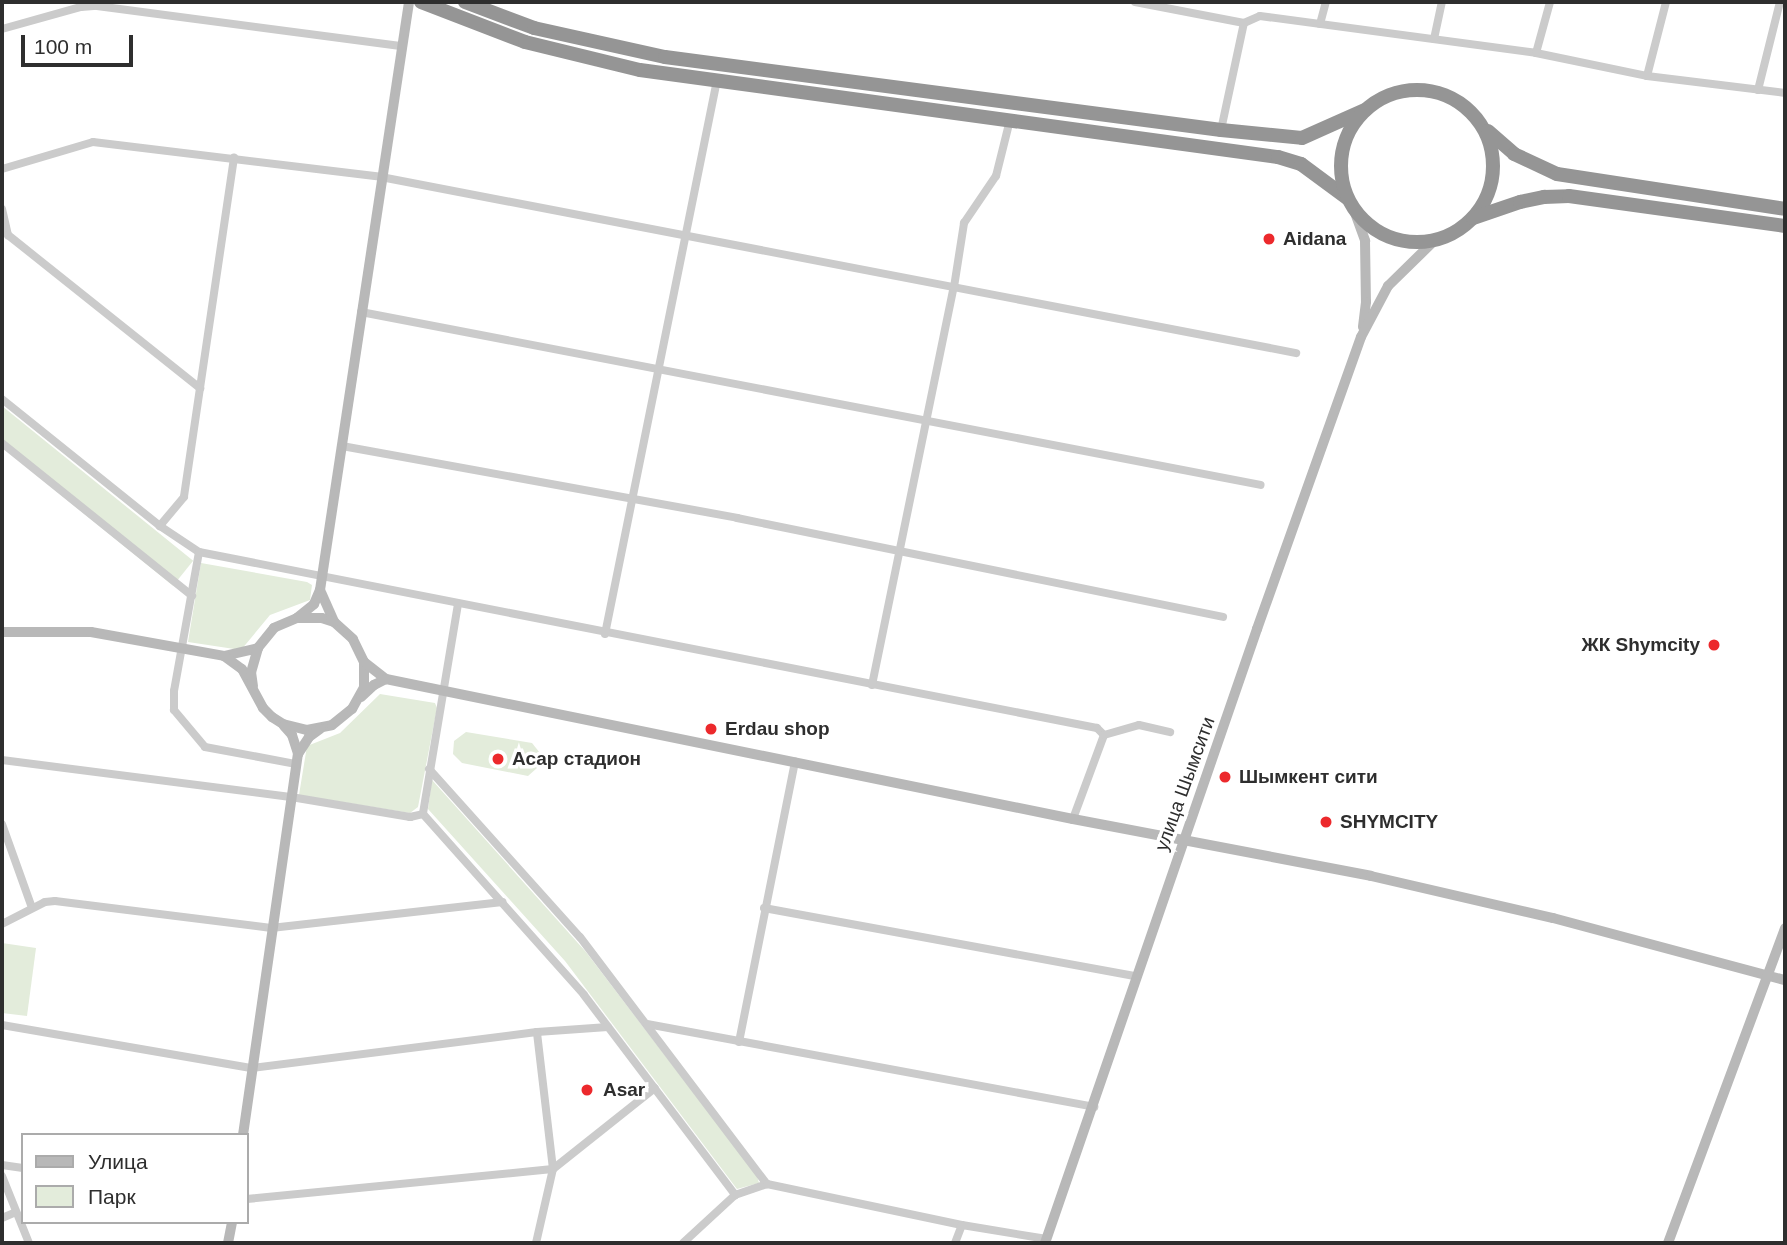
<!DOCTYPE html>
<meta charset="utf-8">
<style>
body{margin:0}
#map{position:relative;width:1787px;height:1245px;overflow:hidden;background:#fff;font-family:Arial,sans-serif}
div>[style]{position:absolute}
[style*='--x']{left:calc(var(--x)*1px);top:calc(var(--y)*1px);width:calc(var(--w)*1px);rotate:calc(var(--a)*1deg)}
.green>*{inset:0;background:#e3ecdb;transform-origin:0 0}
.street>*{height:8px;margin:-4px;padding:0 4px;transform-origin:4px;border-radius:4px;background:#cbcbcb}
.secondary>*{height:10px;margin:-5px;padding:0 5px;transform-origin:5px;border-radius:5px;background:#b8b8b8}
.highway>*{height:14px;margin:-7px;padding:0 7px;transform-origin:7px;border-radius:7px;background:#959595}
.highway>.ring{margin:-7px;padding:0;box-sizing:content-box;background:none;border:14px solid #959595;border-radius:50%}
.dots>*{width:19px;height:19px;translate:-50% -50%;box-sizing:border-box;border:4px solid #fff;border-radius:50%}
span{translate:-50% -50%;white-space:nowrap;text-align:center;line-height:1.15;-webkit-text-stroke:7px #fff;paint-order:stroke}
.poi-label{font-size:19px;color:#2e2e2e;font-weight:700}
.left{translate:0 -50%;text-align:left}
.right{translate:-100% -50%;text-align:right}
.street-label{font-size:19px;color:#2e2e2e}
.frame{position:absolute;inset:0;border:4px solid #2e2e2e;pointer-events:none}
.legend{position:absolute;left:21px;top:1133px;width:228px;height:91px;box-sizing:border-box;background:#fff;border:2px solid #ababab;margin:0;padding:9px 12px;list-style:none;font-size:21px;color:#2e2e2e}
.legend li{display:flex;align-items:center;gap:14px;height:35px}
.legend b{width:35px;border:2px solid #ababab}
.scale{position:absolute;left:21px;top:35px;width:112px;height:32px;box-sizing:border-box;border:4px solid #2e2e2e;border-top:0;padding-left:9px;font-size:21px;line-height:24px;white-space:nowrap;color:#2e2e2e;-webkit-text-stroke:5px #fff;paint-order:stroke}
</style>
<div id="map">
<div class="green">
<i style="left:2px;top:406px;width:246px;height:32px;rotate:39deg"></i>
<i style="clip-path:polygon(201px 563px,307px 582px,312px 585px,310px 600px,270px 615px,241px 650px,188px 642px)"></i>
<i style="clip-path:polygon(380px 694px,435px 703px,437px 708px,418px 807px,410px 813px,299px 795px,307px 746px,340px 733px)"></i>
<i style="clip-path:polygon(466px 732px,532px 743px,540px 753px,537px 768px,528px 776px,462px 763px,453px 754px,454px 741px)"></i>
<i style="clip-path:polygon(432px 780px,586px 952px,757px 1176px,759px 1183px,737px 1189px,565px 961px,428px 809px)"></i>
<i style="clip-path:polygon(2px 943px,36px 948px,27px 1016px,2px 1013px)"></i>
</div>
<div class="street">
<i style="--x:1135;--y:2;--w:111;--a:10.9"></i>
<i style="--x:1244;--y:23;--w:17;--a:-24"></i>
<i style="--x:1260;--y:16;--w:278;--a:7.6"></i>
<i style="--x:1536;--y:53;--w:113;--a:11.7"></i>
<i style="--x:1647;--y:76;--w:139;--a:7"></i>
<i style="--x:1320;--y:24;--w:23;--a:-75"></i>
<i style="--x:2;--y:29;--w:82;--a:-15.6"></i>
<i style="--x:81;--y:7;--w:16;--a:-4"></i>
<i style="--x:97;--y:6;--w:308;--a:7.5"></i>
<i style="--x:1434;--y:39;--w:38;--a:-78"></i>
<i style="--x:1536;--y:53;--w:53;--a:-74.6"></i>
<i style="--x:1647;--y:76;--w:76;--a:-75.6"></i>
<i style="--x:1758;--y:90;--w:91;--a:-76"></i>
<i style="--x:1221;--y:130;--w:109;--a:-77.9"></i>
<i style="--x:2;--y:169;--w:95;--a:-16.5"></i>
<i style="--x:93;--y:142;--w:290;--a:6.9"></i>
<i style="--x:381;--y:177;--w:932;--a:10.89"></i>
<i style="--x:2;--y:209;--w:27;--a:77"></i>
<i style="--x:8;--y:235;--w:246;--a:38.6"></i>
<i style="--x:200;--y:388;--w:110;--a:98.4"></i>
<i style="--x:184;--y:497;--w:38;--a:130"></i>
<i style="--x:361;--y:312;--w:916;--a:10.88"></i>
<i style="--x:200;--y:388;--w:233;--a:-81.6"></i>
<i style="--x:2;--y:399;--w:203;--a:38.8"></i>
<i style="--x:160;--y:526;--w:47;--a:33.7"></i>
<i style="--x:199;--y:552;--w:915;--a:11.09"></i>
<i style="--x:1097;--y:728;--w:10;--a:45"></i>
<i style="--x:1104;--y:735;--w:90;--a:110.3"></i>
<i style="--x:2;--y:443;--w:244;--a:38.8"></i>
<i style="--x:342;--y:446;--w:402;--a:10.3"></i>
<i style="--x:737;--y:518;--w:496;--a:11.5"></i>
<i style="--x:199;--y:552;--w:141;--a:100.2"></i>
<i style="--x:174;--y:691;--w:19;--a:90"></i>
<i style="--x:174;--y:710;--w:48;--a:50"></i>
<i style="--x:205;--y:747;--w:93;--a:10.6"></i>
<i style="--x:458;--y:604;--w:213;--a:99.5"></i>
<i style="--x:423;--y:814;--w:242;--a:48.3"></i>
<i style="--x:584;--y:995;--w:251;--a:52.9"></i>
<i style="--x:605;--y:634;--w:565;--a:-78.57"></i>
<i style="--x:872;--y:685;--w:406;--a:-78.4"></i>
<i style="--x:954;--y:287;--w:65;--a:-81.1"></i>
<i style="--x:964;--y:223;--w:57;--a:-55.8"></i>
<i style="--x:996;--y:176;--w:58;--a:-76"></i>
<i style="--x:1104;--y:735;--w:36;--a:-16"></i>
<i style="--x:1139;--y:725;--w:32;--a:13"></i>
<i style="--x:2;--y:760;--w:291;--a:7.3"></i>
<i style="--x:291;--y:797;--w:121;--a:9.5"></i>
<i style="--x:410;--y:817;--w:13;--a:-13"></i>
<i style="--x:429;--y:769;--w:226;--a:48.1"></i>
<i style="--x:580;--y:937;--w:310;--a:52.9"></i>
<i style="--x:2;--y:824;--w:89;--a:70.3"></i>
<i style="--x:764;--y:908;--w:378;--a:10.4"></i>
<i style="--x:2;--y:924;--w:48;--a:-27.1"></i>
<i style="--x:45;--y:902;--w:10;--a:-6"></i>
<i style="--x:55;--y:901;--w:218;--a:7.1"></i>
<i style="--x:271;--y:928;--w:233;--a:-6.4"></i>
<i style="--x:647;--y:1024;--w:455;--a:10.5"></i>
<i style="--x:2;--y:1025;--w:254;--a:9.8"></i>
<i style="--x:252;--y:1068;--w:287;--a:-7.2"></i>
<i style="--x:537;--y:1032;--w:71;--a:-4"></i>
<i style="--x:739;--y:1042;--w:286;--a:-78.7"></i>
<i style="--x:2;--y:1165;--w:21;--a:8"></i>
<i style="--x:2;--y:1176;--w:72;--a:68.1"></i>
<i style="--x:247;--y:1199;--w:307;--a:-5.6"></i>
<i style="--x:553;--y:1169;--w:130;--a:-38.5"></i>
<i style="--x:2;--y:1218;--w:15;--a:-23"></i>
<i style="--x:536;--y:1243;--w:76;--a:-77.1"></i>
<i style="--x:553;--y:1169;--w:138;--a:-96.7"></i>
<i style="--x:683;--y:1243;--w:71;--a:-42.7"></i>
<i style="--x:735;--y:1195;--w:34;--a:-19"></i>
<i style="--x:767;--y:1184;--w:199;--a:11.9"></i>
<i style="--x:962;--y:1225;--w:86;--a:9.4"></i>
<i style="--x:955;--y:1243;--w:19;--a:-69"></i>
</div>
<div class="secondary">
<i style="--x:1354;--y:210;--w:33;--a:70"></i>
<i style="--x:1365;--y:241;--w:61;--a:89.1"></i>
<i style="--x:1366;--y:302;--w:25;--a:97"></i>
<i style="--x:320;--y:590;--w:35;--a:66"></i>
<i style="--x:297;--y:618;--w:22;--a:-39"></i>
<i style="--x:314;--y:604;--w:15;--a:-67"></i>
<i style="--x:320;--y:590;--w:595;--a:-81.39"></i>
<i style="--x:2;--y:632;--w:89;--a:0"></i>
<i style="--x:91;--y:632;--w:135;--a:10.2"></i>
<i style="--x:224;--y:656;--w:35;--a:-13"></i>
<i style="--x:224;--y:656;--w:22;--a:36"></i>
<i style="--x:242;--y:669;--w:44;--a:61.7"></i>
<i style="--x:263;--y:708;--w:13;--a:45"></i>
<i style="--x:272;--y:717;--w:13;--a:32"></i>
<i style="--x:283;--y:724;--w:25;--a:14"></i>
<i style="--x:307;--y:730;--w:25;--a:-11"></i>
<i style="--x:332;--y:725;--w:26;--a:-39"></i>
<i style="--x:352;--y:709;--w:25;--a:-61"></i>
<i style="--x:364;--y:687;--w:25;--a:-90"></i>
<i style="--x:364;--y:662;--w:25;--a:-116"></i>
<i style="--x:353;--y:639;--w:25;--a:-138"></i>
<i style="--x:334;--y:622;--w:13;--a:-162"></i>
<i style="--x:322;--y:618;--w:25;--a:180"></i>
<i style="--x:297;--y:618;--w:25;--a:157"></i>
<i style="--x:274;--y:628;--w:26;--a:129"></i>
<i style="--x:258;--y:648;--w:25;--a:106"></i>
<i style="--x:251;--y:672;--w:14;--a:82"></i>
<i style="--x:364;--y:662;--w:28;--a:38"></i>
<i style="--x:386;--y:679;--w:701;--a:11.52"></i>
<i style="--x:1073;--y:819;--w:303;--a:10.8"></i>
<i style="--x:1371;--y:876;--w:187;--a:13"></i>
<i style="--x:1553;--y:918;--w:240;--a:15"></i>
<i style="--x:361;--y:697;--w:18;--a:-43"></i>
<i style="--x:374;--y:685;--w:13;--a:-27"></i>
<i style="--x:284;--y:726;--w:12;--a:48"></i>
<i style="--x:292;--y:735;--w:20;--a:72"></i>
<i style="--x:243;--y:1135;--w:385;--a:-81.8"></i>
<i style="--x:298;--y:754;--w:20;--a:-57"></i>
<i style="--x:309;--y:737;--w:14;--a:-36"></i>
<i style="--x:228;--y:1243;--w:21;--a:-79"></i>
<i style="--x:1045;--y:1243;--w:650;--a:-70.95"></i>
<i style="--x:1257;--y:629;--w:310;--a:-70.4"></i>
<i style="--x:1361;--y:337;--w:58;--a:-62.1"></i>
<i style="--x:1388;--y:286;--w:64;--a:-44.4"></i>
<i style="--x:1668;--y:1243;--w:336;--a:-69.6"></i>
</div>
<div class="highway">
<i style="--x:421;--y:2;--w:111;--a:21"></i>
<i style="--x:525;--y:42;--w:118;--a:13.7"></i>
<i style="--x:640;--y:70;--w:644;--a:7.77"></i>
<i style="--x:1278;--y:157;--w:24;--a:17"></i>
<i style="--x:1301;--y:164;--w:57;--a:36.5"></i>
<i style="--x:465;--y:2;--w:74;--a:20.6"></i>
<i style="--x:534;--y:28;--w:134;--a:12.5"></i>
<i style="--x:665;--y:57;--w:561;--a:7.48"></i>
<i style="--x:1221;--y:130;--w:81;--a:5.6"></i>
<i style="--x:1302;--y:138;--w:69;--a:-24"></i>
<i class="ring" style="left:1341px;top:90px;width:138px;height:138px"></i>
<i style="--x:1488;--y:131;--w:35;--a:41"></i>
<i style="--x:1514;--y:154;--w:47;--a:24.9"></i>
<i style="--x:1557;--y:174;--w:231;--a:8.7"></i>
<i style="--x:1473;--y:218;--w:50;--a:-18.8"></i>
<i style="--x:1520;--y:202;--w:25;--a:-12"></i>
<i style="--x:1544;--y:197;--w:25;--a:-2"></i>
<i style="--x:1569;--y:196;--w:218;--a:7.9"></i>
</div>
<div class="dots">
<i style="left:1269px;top:239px;background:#ec292c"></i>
<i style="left:1714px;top:645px;background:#ec292c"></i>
<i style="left:711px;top:729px;background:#ec292c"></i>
<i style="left:498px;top:759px;background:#ec292c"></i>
<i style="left:1225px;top:777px;background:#ec292c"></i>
<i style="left:1326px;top:822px;background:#ec292c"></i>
<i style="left:587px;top:1090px;background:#ec292c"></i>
</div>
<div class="poi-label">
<span class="left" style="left:1283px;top:239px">Aidana</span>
<span class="right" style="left:1700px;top:645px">ЖК Shymcity</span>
<span class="left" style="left:725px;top:729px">Erdau shop</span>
<span class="left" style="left:512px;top:759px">Асар стадион</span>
<span class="left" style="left:1239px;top:777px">Шымкент сити</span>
<span class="left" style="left:1340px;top:822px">SHYMCITY</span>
<span class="left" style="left:603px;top:1090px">Asar</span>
</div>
<div class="street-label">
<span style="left:1185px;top:784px;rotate:-70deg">улица Шымсити</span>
</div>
<div class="frame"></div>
<ul class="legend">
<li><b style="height:9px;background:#b8b8b8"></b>Улица</li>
<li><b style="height:19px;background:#e3ecdb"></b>Парк</li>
</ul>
<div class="scale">100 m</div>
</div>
